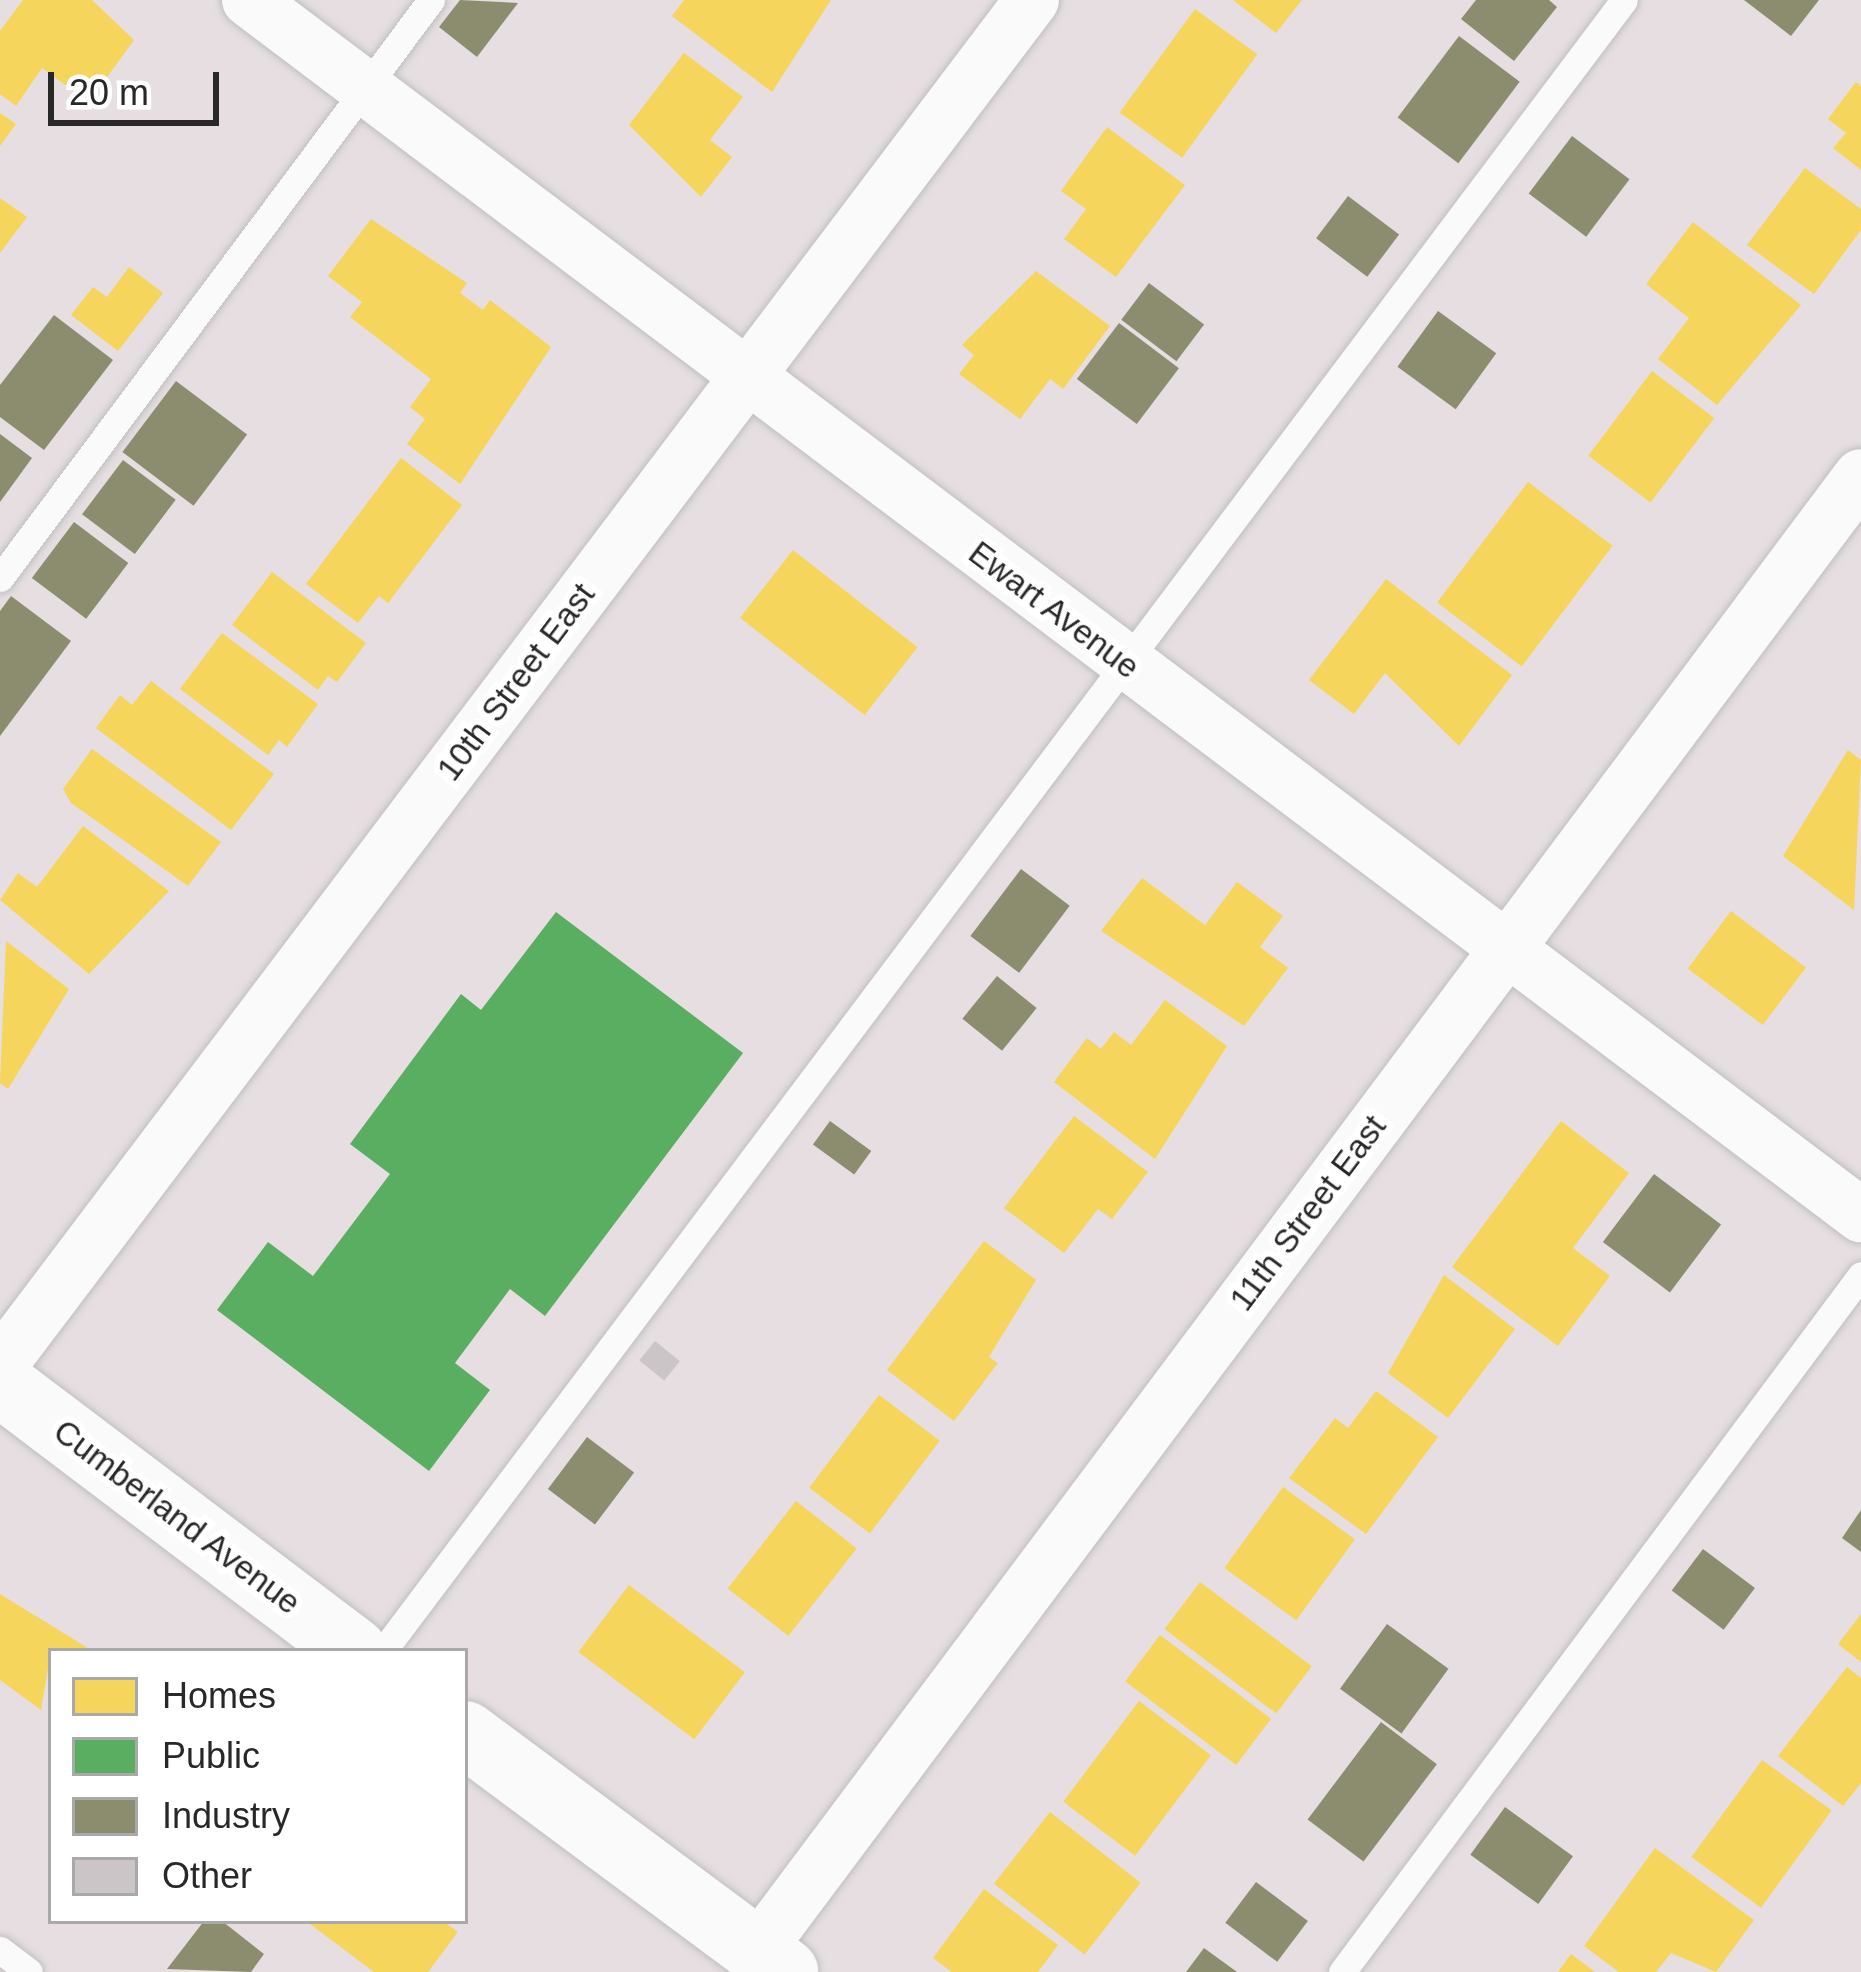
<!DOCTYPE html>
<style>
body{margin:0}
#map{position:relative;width:1861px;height:1972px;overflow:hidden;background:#e6dee1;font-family:Arial,sans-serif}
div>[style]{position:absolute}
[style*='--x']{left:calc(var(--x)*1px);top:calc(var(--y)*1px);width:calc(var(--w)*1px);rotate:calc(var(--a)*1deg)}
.homes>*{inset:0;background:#f6d55c;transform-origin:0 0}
.public>*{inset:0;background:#5aae61}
.industry>*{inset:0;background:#8c8c6e;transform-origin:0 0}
.building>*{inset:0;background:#ccc5c8;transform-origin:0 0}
.roads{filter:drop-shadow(0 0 3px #c0bfc0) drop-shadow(0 0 3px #c0bfc0)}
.service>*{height:27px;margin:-13.5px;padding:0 13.5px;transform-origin:13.5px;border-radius:13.5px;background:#fbfafa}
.minor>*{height:54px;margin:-27px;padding:0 27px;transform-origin:27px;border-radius:27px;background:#fbfafa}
.secondary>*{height:66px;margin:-33px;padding:0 33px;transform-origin:33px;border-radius:33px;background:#fbfafa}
span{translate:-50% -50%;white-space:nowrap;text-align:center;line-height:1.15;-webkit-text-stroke:12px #fff;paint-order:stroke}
.street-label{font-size:33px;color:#282828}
.legend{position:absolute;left:48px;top:1648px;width:420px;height:276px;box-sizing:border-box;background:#fff;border:3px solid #a9a9a9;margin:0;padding:15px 21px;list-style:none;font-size:36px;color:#282828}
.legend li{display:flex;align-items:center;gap:24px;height:60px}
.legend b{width:60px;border:3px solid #a9a9a9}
.scale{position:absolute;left:48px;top:72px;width:171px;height:54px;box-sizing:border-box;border:6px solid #282828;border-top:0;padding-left:15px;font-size:36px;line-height:42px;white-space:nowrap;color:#282828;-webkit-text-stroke:9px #fff;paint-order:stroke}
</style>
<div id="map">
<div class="homes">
<i style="clip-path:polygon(23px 0,92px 0,134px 40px,89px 102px,42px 68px,16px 106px,0 94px,0 31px)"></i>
<i style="clip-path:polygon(684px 0,831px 0,772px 92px,672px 16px)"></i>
<i style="clip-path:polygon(1233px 0,1302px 0,1276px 33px)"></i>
<i style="left:1195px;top:9px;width:77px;height:128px;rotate:36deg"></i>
<i style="clip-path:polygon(684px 53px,743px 97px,710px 140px,732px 157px,701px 197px,629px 125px)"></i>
<i style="clip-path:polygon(1856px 82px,1861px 86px,1861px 170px,1833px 148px,1846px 133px,1828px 119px)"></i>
<i style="clip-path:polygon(0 113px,16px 124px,0 146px)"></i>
<i style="clip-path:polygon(1107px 127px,1185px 185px,1116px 277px,1064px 239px,1086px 209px,1061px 191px)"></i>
<i style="clip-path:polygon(1805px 168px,1861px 209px,1861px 230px,1814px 294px,1747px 245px)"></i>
<i style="clip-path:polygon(0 198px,27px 217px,0 253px)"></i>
<i style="clip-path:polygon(371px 219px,467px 283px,460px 293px,483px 310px,490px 300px,551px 347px,460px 484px,407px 444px,425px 419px,410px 407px,431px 379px,350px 317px,362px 302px,328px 276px)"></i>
<i style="clip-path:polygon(1693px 222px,1801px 305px,1717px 405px,1658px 359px,1689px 318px,1646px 284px)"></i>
<i style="clip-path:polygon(129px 267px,163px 293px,118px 351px,71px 315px,93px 287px,107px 297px)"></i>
<i style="clip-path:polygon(1036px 271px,1110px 326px,1063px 389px,1050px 379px,1020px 419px,959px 374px,974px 355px,962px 345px)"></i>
<i style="left:1652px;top:371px;width:78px;height:106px;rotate:37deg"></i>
<i style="clip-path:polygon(401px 458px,462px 505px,388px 603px,379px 596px,358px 623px,306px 584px)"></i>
<i style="left:1528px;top:482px;width:106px;height:151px;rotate:37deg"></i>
<i style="left:793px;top:550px;width:158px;height:86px;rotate:38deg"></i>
<i style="clip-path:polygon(272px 572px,366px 643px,337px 682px,328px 676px,318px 690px,232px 625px)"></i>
<i style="clip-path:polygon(1386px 579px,1512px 675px,1459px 746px,1385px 673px,1354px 714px,1309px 680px)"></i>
<i style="clip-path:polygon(222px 633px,318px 704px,287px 747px,279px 740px,268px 755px,180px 689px)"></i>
<i style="clip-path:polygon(151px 681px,274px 774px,231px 830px,96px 728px,120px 695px,132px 705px)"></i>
<i style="clip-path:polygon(92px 749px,221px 842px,188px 886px,71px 803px,63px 789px)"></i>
<i style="clip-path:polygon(1848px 750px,1861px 760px,1854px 910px,1783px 856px)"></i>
<i style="clip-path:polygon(83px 826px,169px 891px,89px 974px,0 900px,18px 873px,37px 887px)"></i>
<i style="clip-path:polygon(1142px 878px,1205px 925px,1237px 882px,1283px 916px,1260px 947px,1288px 968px,1244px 1026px,1101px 931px)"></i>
<i style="left:1731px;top:911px;width:94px;height:72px;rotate:37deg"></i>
<i style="clip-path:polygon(6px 941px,69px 989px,8px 1089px,0 1083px)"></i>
<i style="clip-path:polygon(1165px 1000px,1227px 1046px,1155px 1159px,1054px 1082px,1087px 1038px,1101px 1049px,1114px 1032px,1131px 1045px)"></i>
<i style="clip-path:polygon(1074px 1116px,1148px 1172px,1112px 1219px,1098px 1209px,1064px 1253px,1004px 1208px)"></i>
<i style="clip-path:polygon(1561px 1121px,1629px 1173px,1573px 1248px,1610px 1276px,1558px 1346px,1452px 1267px)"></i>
<i style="clip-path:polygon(984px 1241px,1036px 1280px,989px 1357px,998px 1363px,954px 1421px,887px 1370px)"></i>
<i style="clip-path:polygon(1444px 1275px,1515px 1329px,1448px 1418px,1388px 1373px)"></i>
<i style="clip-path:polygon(1376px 1391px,1438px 1437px,1366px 1534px,1289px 1478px,1335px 1418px,1348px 1428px)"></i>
<i style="left:879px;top:1395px;width:76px;height:116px;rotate:37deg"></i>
<i style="left:1283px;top:1487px;width:89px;height:100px;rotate:36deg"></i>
<i style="left:796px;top:1501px;width:77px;height:111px;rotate:38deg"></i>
<i style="left:1200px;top:1582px;width:140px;height:59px;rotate:37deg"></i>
<i style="left:629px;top:1585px;width:145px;height:84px;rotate:37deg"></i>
<i style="clip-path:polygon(0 1594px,88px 1648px,51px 1651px,41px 1710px,0 1680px)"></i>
<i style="clip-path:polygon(1861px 1614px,1861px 1662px,1838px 1644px)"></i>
<i style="left:1160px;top:1635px;width:139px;height:58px;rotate:37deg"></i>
<i style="clip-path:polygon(1847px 1667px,1861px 1678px,1861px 1783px,1843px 1806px,1778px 1756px)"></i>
<i style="left:1139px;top:1701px;width:90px;height:126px;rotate:37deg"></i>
<i style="left:1762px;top:1760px;width:86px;height:120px;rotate:36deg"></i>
<i style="left:1050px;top:1812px;width:115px;height:91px;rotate:38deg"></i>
<i style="clip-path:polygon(1655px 1848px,1754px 1920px,1716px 1972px,1671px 1953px,1656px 1972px,1619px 1972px,1584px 1946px)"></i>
<i style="clip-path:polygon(984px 1889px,1058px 1945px,1038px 1972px,952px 1972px,933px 1958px)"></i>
<i style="clip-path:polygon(306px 1921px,443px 1921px,458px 1932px,428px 1972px,374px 1972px)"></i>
<i style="clip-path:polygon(1571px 1954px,1595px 1972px,1558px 1972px)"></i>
</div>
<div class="public">
<i style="clip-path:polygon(556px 912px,743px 1053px,545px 1316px,510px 1289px,455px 1363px,490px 1390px,429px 1471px,217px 1310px,268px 1242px,313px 1276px,390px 1174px,350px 1144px,461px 994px,481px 1010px)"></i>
</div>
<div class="industry">
<i style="clip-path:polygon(460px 0,518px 3px,477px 57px,439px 27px)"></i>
<i style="clip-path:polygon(1476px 0,1549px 0,1557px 7px,1514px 61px,1461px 19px)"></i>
<i style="clip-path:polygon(1744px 0,1819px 0,1791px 36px)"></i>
<i style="left:1459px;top:36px;width:76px;height:102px;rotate:37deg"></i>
<i style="left:1572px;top:136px;width:72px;height:72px;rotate:37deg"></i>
<i style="left:1348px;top:196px;width:64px;height:53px;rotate:37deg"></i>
<i style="left:1149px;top:283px;width:69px;height:46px;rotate:37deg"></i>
<i style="left:1438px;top:311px;width:72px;height:69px;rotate:36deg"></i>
<i style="clip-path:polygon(54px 315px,113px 360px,44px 450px,0 417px,0 385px)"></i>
<i style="left:1119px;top:323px;width:75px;height:70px;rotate:37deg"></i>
<i style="left:176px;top:381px;width:89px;height:89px;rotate:37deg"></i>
<i style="clip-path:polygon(0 434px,32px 458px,0 502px)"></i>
<i style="left:123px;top:460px;width:66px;height:68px;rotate:37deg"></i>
<i style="left:74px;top:522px;width:68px;height:70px;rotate:37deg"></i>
<i style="clip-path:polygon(11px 596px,71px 641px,0 736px,0 611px)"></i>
<i style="left:1021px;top:869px;width:61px;height:84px;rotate:37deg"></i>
<i style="left:997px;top:976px;width:51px;height:55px;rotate:39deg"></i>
<i style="left:830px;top:1121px;width:51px;height:29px;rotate:36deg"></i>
<i style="left:1654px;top:1174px;width:84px;height:85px;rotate:37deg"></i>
<i style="left:587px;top:1437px;width:59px;height:65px;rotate:37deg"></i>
<i style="clip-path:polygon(1861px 1510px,1861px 1552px,1842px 1538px)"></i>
<i style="left:1703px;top:1549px;width:65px;height:52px;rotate:37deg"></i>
<i style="left:1387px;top:1624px;width:76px;height:80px;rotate:36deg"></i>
<i style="left:1381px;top:1722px;width:70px;height:122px;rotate:37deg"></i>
<i style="left:1505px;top:1807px;width:84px;height:59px;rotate:36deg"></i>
<i style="left:1256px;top:1882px;width:65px;height:51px;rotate:37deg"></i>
<i style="clip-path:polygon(204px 1921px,222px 1921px,264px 1954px,251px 1972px,167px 1969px)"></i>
<i style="clip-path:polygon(1204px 1948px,1237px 1972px,1186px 1972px)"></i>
</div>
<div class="building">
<i style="left:655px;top:1341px;width:32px;height:25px;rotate:39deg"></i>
</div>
<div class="roads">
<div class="service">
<i style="--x:0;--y:578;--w:721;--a:-53.29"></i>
<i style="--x:383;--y:1651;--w:2065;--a:-53.07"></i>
<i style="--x:0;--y:1950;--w:36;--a:37"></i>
<i style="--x:1342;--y:1972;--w:869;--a:-53.33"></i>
</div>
<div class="minor">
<i style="--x:249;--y:0;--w:2019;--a:37.01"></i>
<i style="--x:0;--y:1365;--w:1711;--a:-52.91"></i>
<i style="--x:757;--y:1951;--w:1842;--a:-53.19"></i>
</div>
<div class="secondary">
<i style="--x:0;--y:1383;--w:444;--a:37.1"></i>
<i style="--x:465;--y:1734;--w:399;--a:36.6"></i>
</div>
</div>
<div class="street-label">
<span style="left:1054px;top:610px;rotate:37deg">Ewart Avenue</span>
<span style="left:516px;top:682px;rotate:-53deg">10th Street East</span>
<span style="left:1308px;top:1213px;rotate:-53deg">11th Street East</span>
<span style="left:177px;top:1517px;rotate:37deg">Cumberland Avenue</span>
</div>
<ul class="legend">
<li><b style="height:33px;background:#f6d55c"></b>Homes</li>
<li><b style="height:33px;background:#5aae61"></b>Public</li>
<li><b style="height:33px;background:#8c8c6e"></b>Industry</li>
<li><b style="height:33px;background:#ccc5c8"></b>Other</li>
</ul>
<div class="scale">20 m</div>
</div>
